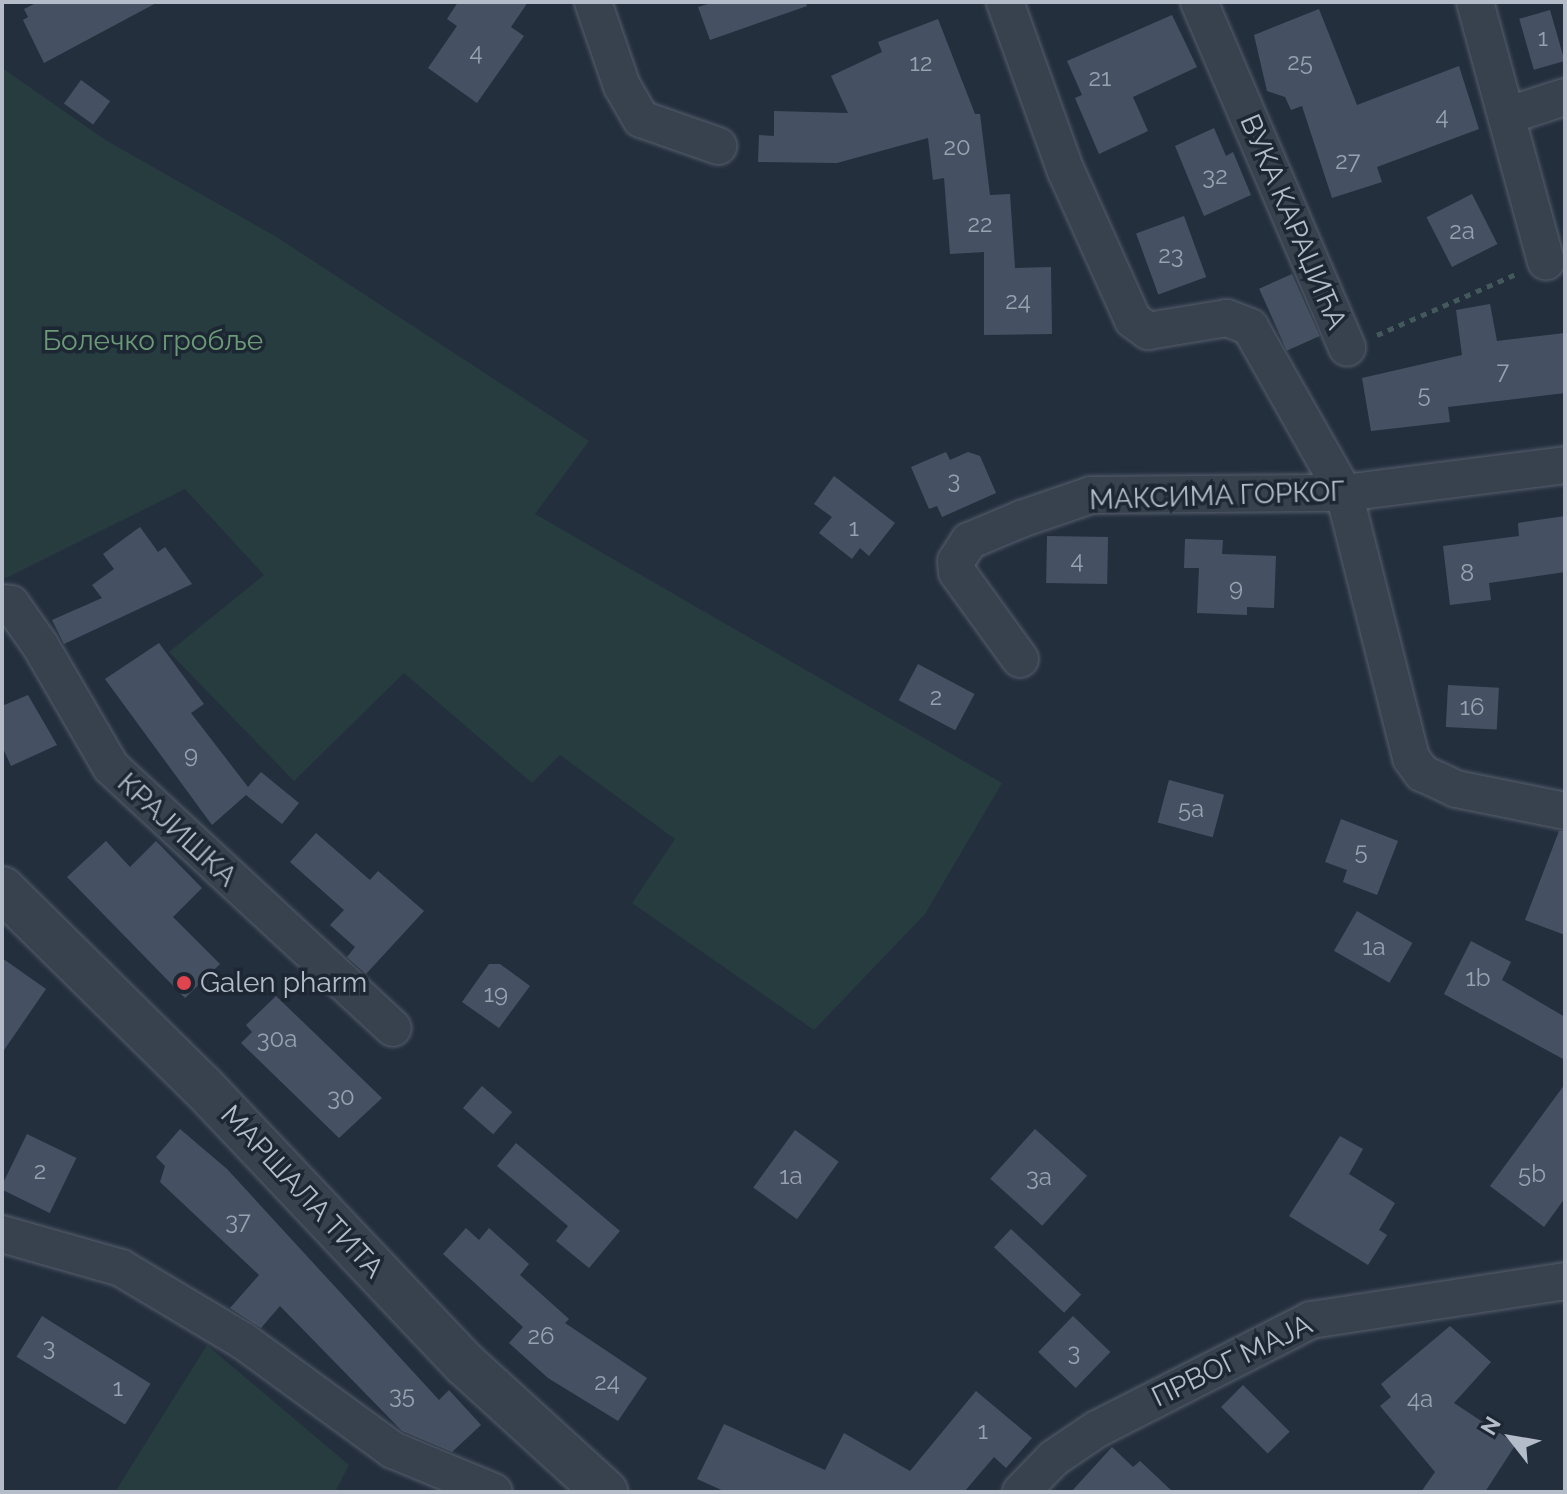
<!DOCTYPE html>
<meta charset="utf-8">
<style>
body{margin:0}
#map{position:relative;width:1567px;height:1494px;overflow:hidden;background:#242f3e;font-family:Raleway,sans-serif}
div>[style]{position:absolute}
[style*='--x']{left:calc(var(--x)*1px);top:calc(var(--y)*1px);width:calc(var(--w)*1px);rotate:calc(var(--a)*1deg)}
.green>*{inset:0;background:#263c3f}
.building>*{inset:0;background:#455162;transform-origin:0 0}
.path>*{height:5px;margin-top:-2.5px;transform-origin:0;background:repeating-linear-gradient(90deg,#44595c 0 6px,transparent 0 12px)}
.roads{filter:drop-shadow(0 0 2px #565f6c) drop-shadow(0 0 2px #565f6c)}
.minor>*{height:36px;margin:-18px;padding:0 18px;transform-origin:18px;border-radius:18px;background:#38414e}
.tertiary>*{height:44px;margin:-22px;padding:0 22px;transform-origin:22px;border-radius:22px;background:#38414e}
.dots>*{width:22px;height:22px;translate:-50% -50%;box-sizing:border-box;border:4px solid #1d2633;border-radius:50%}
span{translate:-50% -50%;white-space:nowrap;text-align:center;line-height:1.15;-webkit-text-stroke:7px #1d2633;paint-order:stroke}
.number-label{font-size:24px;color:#98a1af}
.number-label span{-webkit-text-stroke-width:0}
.street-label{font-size:28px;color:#b4bcc9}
.park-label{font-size:28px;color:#6b9a76}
.poi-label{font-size:28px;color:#b4bcc9}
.left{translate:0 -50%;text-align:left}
.frame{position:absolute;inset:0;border:4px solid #b4bcc9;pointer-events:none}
.north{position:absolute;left:1471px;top:1398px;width:80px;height:80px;-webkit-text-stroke:6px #1d2633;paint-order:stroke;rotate:301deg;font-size:22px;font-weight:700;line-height:32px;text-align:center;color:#b4bcc9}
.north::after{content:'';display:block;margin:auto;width:28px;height:36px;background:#b4bcc9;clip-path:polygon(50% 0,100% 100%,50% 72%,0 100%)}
</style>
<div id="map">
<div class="green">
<i style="clip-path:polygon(2px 68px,107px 141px,275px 236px,589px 441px,535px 514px,1002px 783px,925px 914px,814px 1030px,632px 903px,675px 839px,560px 755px,532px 783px,404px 673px,294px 781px,169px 652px,264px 575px,185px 489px,2px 580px)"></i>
<i style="clip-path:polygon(207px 1345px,349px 1465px,335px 1492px,115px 1492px)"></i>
</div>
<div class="building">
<i style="clip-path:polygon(38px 2px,158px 2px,44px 63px,23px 20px,28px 17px,24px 9px)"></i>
<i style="clip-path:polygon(458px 2px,528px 2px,511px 27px,524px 36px,477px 103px,428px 68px,457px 26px,447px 19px)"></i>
<i style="clip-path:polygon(714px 2px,806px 2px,807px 6px,710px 40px,698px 7px)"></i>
<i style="clip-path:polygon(1319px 9px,1357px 105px,1459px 66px,1479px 129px,1377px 167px,1382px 182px,1332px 198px,1302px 106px,1291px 110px,1285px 97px,1267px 91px,1254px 35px)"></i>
<i style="left:1550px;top:10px;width:53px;height:32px;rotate:74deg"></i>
<i style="clip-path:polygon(1172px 15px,1197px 67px,1133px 97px,1148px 131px,1099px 154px,1075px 98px,1082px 95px,1067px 61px)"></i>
<i style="clip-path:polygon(938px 19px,975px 114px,980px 114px,990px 195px,1010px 194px,1015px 268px,1051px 267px,1052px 334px,984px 335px,984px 252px,950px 254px,944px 178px,933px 180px,928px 138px,837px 163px,758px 162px,759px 135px,774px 136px,774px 111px,848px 113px,831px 76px,882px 52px,878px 42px)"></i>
<i style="left:81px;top:80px;width:36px;height:29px;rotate:36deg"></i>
<i style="clip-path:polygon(1214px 128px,1226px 156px,1233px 152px,1251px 195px,1204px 216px,1175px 146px)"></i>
<i style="left:1472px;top:194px;width:56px;height:51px;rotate:63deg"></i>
<i style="left:1184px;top:216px;width:65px;height:51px;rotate:70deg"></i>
<i style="left:1292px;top:274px;width:68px;height:36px;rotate:66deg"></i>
<i style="clip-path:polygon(1490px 304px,1497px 341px,1565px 333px,1565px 393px,1448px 407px,1450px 422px,1371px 431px,1362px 378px,1462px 355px,1456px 310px)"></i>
<i style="clip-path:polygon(946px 452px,950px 460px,968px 452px,980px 456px,996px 493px,942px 517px,937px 506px,929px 509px,911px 467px)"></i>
<i style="clip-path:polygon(834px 476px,895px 523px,869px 556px,860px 548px,852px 559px,819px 533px,832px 517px,814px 504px)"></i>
<i style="clip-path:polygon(1565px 516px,1565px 572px,1489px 583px,1491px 600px,1450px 605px,1443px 546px,1519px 536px,1518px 523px)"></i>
<i style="clip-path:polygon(140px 527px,158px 552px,165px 547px,192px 584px,64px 644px,52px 620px,102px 598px,92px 585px,114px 569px,103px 554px)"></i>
<i style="left:1047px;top:536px;width:61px;height:47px;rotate:1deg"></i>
<i style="clip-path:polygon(1185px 539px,1223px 540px,1222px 554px,1276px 556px,1274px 608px,1247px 607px,1247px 615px,1197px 613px,1199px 568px,1184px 568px)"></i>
<i style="clip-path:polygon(159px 643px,204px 704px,191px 713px,248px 787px,261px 772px,299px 803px,282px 824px,246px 795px,212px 825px,105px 679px)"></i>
<i style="left:918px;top:664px;width:64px;height:41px;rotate:28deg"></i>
<i style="left:1448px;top:685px;width:51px;height:42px;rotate:3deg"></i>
<i style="clip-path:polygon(28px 695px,57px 745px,11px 766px,2px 746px,2px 706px)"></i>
<i style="left:1169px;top:780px;width:57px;height:44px;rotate:15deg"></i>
<i style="clip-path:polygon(1341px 819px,1398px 841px,1377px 895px,1343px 882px,1347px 870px,1325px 862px)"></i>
<i style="clip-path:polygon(1559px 831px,1565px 831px,1565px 935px,1525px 920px)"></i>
<i style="clip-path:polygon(316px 833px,370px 880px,378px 871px,424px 911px,366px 974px,347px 957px,355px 947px,330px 925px,344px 910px,290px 862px)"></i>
<i style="clip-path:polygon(106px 841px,130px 867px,156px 841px,202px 888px,173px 917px,220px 964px,185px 998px,67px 877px)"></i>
<i style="left:1357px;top:911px;width:64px;height:46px;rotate:30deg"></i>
<i style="clip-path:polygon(1471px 941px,1511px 962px,1502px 980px,1565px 1017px,1565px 1060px,1444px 994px)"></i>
<i style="clip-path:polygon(2px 958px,46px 989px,2px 1053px)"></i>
<i style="clip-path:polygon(489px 964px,500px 964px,530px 986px,499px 1028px,462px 1002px)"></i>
<i style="clip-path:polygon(276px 996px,382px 1098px,339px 1138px,241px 1043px,252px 1032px,246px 1025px)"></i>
<i style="clip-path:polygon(1565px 1084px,1565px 1198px,1544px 1227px,1490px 1186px)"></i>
<i style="left:482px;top:1086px;width:40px;height:29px;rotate:41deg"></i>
<i style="clip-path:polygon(180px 1129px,227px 1169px,439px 1400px,449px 1390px,481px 1425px,452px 1452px,402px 1431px,280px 1306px,261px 1328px,230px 1308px,259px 1275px,160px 1182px,165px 1166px,156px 1157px)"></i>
<i style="left:1035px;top:1129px;width:70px;height:67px;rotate:42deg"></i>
<i style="left:795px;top:1130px;width:54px;height:71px;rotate:36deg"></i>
<i style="left:27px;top:1134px;width:55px;height:61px;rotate:26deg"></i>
<i style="clip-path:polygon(1340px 1136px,1363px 1149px,1349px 1174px,1395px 1203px,1379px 1230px,1387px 1235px,1368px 1265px,1289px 1216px)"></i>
<i style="clip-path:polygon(516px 1143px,620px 1231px,589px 1268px,556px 1241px,568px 1226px,497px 1166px)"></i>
<i style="clip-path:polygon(466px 1228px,479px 1240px,489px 1228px,529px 1264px,520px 1275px,569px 1319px,565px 1323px,647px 1378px,618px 1421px,548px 1378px,509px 1343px,523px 1327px,443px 1254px)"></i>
<i style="left:1011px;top:1229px;width:96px;height:25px;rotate:43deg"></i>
<i style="left:42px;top:1316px;width:128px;height:48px;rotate:32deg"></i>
<i style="left:1073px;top:1316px;width:52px;height:50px;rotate:44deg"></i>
<i style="clip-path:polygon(1450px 1326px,1491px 1362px,1454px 1403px,1516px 1444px,1485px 1492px,1421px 1492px,1435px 1472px,1380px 1406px,1391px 1397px,1381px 1384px)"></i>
<i style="left:1243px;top:1385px;width:66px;height:31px;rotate:45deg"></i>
<i style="clip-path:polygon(976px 1391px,1032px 1438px,1006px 1468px,994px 1457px,964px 1492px,726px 1492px,697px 1479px,724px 1424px,825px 1470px,844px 1433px,910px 1471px)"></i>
<i style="clip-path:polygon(1112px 1447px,1133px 1467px,1140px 1461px,1173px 1492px,1071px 1492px)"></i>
</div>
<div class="path">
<i style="--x:1377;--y:335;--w:150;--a:-23.7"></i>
</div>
<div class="roads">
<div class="minor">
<i style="--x:593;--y:2;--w:89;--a:71"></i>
<i style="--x:622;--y:86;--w:38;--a:60"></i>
<i style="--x:641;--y:119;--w:82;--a:19.3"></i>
<i style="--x:1005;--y:2;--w:180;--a:70.2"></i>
<i style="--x:1066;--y:171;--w:163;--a:65.8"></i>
<i style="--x:1133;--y:320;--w:19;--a:36"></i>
<i style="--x:1148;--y:331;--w:80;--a:-9.3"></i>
<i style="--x:1227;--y:318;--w:25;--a:21"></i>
<i style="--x:1250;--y:327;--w:191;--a:60.5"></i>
<i style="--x:1344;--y:493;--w:273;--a:75.8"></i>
<i style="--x:1411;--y:758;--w:19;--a:54"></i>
<i style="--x:1422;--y:773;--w:38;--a:25"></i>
<i style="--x:1456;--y:789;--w:111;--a:11.4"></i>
<i style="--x:1199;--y:2;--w:376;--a:66.8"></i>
<i style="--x:1475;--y:2;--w:269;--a:74.7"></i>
<i style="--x:1509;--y:115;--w:59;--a:-17.8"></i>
<i style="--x:2;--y:603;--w:9;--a:6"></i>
<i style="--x:11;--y:604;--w:50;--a:54.7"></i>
<i style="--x:40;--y:645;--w:141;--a:59.8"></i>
<i style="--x:111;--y:767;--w:384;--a:42.8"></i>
<i style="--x:1020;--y:659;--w:107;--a:-125.9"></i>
<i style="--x:957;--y:572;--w:11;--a:-95"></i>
<i style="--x:956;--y:561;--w:24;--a:-57"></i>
<i style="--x:969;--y:541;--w:56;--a:-22.9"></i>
<i style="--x:1021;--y:519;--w:74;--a:-18.9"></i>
<i style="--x:1091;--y:495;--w:253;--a:-0.5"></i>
<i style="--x:1344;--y:493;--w:223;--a:-7.2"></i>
<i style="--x:2;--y:1234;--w:124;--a:15.9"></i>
<i style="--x:121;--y:1268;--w:141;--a:30.8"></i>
<i style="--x:242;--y:1340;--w:187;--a:36.1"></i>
<i style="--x:393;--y:1450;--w:109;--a:22.6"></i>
<i style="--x:1021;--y:1492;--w:47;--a:-45.9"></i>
<i style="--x:1054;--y:1458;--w:52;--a:-34"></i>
<i style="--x:1097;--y:1429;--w:240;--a:-27"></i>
<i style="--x:1311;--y:1320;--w:257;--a:-8.7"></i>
</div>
<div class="tertiary">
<i style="--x:2;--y:889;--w:281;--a:44.6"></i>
<i style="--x:202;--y:1086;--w:383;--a:46.6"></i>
<i style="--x:465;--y:1364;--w:190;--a:42.4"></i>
</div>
</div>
<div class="dots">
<i style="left:184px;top:983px;background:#e0444e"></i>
</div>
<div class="number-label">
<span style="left:1543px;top:38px">1</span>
<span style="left:476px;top:52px">4</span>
<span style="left:1300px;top:62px">25</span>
<span style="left:921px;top:63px">12</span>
<span style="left:1100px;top:78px">21</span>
<span style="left:1442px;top:116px">4</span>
<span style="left:957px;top:147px">20</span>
<span style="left:1348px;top:161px">27</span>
<span style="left:1215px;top:176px">32</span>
<span style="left:980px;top:224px">22</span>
<span style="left:1462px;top:231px">2a</span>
<span style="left:1171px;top:255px">23</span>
<span style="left:1018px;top:301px">24</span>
<span style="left:1503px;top:371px">7</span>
<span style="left:1424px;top:394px">5</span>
<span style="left:954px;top:480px">3</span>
<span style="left:854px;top:528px">1</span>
<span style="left:1077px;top:560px">4</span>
<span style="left:1467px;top:573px">8</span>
<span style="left:1236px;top:588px">9</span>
<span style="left:936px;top:697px">2</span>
<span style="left:1472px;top:707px">16</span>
<span style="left:191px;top:755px">9</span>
<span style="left:1191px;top:809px">5a</span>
<span style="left:1361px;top:851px">5</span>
<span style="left:1374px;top:947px">1a</span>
<span style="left:1478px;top:978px">1b</span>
<span style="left:496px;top:994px">19</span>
<span style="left:277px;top:1039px">30a</span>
<span style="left:341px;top:1097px">30</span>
<span style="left:40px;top:1171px">2</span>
<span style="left:1532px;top:1174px">5b</span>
<span style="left:791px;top:1176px">1a</span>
<span style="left:1039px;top:1177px">3a</span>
<span style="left:238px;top:1221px">37</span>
<span style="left:541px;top:1336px">26</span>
<span style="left:49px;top:1347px">3</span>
<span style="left:1074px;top:1352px">3</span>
<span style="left:607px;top:1382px">24</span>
<span style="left:118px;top:1388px">1</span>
<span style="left:402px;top:1395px">35</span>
<span style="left:1420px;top:1399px">4a</span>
<span style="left:983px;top:1431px">1</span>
</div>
<div class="street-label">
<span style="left:1293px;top:222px;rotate:67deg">ВУКА КАРАЏИЋА</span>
<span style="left:1217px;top:496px;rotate:-2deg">МАКСИМА ГОРКОГ</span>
<span style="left:177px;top:830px;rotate:43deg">КРАЈИШКА</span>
<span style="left:302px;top:1192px;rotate:47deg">МАРШАЛА ТИТА</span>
<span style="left:1232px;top:1361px;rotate:-26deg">ПРВОГ МАЈА</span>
</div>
<div class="park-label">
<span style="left:153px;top:341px">Болечко гробље</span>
</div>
<div class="poi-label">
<span class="left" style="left:200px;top:983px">Galen pharm</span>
</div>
<div class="frame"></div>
<div class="north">N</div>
</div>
